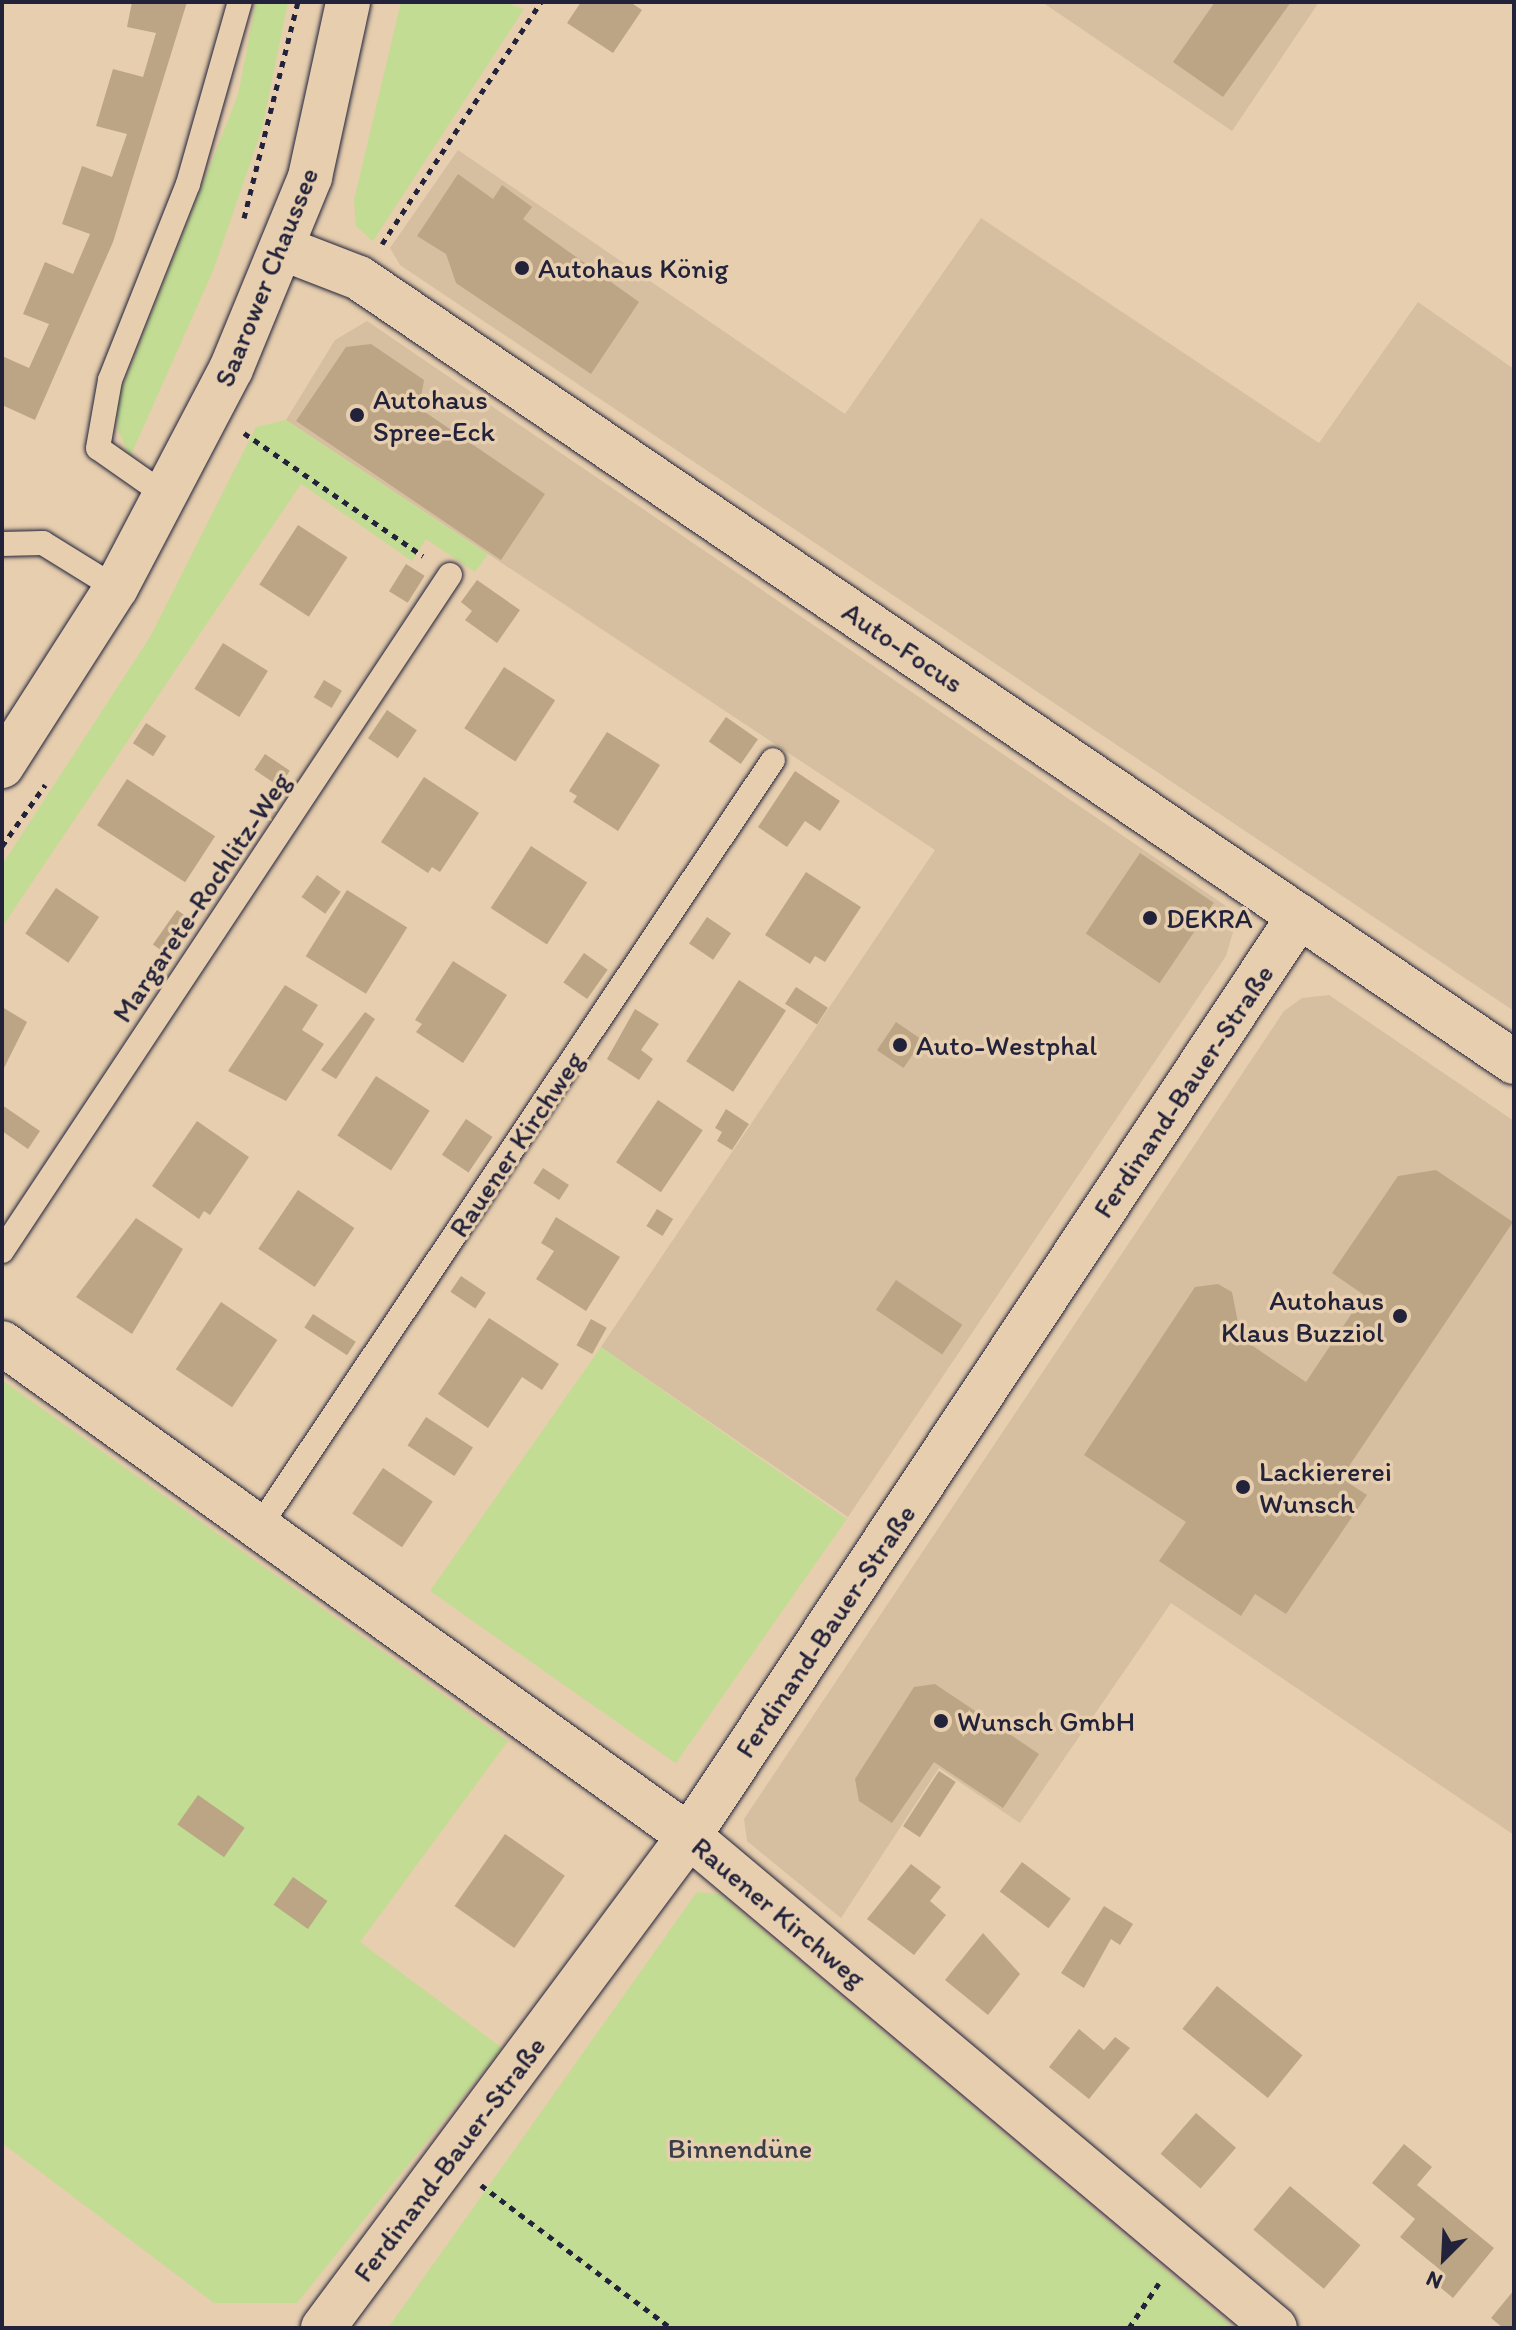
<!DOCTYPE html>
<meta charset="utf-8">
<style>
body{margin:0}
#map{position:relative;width:1516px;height:2330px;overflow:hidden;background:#e6ceae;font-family:Itim,sans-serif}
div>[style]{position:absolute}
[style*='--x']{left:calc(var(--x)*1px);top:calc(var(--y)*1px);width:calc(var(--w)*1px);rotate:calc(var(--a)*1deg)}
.built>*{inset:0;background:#d5bfa0}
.green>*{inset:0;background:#c3dc93;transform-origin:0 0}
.building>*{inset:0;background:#bca585;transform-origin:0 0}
.path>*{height:5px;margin-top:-2.5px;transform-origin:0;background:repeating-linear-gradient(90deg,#22223b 0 6px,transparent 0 12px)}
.roads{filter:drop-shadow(0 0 2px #22223b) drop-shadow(0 0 2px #22223b)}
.lane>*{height:24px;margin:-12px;padding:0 12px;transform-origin:12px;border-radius:12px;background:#e6ceae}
.street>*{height:44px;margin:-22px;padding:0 22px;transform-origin:22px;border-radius:22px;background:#e6ceae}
.secondary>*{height:44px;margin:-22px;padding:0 22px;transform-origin:22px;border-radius:22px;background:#e6ceae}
.dots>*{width:22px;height:22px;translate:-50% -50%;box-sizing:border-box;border:4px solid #e6ceae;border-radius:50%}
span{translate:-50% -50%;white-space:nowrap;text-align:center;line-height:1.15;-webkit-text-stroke:7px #e6ceae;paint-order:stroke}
.poi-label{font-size:28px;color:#22223b}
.left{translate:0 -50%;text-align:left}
.right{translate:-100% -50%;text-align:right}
.street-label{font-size:28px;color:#22223b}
.park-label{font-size:28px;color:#3a3e48}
.frame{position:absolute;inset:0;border:4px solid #22223b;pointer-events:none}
.north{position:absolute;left:1404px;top:2218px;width:80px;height:80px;-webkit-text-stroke:6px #e6ceae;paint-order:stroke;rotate:204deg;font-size:22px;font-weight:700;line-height:32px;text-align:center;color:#22223b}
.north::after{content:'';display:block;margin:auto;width:28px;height:36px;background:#22223b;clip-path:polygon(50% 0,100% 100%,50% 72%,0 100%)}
</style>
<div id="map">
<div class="built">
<i style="clip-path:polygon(1042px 2px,1319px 2px,1232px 131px)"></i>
<i style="clip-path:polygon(458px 150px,845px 414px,981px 218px,1319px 443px,1418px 302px,1514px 369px,1514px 1011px,400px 265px,390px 248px)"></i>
<i style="clip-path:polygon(367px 321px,1226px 906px,1233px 932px,1226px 956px,848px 1517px,601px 1347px,935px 850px,286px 420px,335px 340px)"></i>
<i style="clip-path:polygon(1329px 995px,1514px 1121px,1514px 1835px,1171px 1603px,1020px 1823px,939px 1768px,841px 1918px,747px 1841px,744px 1819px,1284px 1011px,1302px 998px)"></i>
</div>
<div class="green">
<i style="clip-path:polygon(256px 2px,288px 2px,262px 129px,213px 271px,130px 457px,118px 430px,118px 398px,238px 95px)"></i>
<i style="clip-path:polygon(401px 2px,504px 2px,524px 9px,373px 241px,356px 226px,354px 200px)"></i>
<i style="clip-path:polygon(286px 420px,488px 554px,475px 572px,426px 539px,412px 561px,301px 484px,2px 927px,2px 865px,150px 637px,256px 427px)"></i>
<i style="left:601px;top:1347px;width:300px;height:298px;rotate:35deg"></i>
<i style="clip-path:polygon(2px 1380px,508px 1741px,360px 1942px,502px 2048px,297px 2303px,214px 2303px,2px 2143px)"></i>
<i style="clip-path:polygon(697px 1892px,719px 1894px,1234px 2328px,388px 2328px)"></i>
</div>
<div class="building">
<i style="clip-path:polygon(132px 2px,187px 2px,113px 242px,35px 420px,2px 405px,2px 356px,29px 368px,49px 324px,23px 314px,45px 262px,73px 274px,90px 234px,62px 224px,82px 166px,112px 177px,127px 134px,96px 126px,113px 69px,143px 77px,156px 33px,127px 27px)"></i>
<i style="clip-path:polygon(581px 2px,630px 2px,642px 10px,613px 53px,567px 23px)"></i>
<i style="clip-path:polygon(1215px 2px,1291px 2px,1223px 97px,1173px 62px)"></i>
<i style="clip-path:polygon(458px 174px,493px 199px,502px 185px,532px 207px,523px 219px,639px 302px,591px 374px,456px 283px,446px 254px,417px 236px)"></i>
<i style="clip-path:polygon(371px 344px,424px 380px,419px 408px,545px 494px,501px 560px,296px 421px,346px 347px)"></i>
<i style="left:298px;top:525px;width:59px;height:71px;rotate:33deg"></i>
<i style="left:406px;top:564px;width:22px;height:32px;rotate:32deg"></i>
<i style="clip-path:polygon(477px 580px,520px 610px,497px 643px,465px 620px,472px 611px,461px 602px)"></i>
<i style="left:223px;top:643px;width:53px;height:54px;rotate:32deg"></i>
<i style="left:504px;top:667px;width:61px;height:73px;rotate:33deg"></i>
<i style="left:324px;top:680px;width:21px;height:20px;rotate:31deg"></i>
<i style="left:387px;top:710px;width:36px;height:34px;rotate:34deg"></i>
<i style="left:726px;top:717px;width:39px;height:30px;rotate:35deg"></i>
<i style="left:146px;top:723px;width:24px;height:24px;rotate:33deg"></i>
<i style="clip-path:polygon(607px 732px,660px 765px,618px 831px,573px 802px,577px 796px,569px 791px)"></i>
<i style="left:265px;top:754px;width:30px;height:19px;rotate:34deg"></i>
<i style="clip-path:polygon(795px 771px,840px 801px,820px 831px,805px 821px,787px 847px,758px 827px)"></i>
<i style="clip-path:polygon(424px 777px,479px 813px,440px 872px,432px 867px,428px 873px,381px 842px)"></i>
<i style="left:127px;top:779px;width:105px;height:55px;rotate:33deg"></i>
<i style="left:531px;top:846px;width:67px;height:74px;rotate:33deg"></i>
<i style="left:1140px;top:853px;width:89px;height:97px;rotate:34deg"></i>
<i style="clip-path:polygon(806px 872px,861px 907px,825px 962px,815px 956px,810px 964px,765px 935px)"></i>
<i style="left:317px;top:875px;width:29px;height:27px;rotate:35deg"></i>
<i style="left:56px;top:888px;width:52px;height:55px;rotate:34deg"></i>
<i style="left:347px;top:890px;width:71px;height:78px;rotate:32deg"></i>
<i style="left:177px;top:910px;width:21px;height:42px;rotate:35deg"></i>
<i style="left:707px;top:917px;width:29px;height:32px;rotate:34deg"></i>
<i style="left:584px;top:953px;width:29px;height:36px;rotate:35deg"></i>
<i style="clip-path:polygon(453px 961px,507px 995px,463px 1063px,416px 1032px,422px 1024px,415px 1020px)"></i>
<i style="left:739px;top:980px;width:56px;height:97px;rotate:33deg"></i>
<i style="clip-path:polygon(285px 985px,318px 1005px,302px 1030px,324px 1044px,286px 1101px,228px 1071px)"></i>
<i style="left:796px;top:987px;width:38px;height:20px;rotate:33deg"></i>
<i style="clip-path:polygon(2px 1007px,27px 1022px,2px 1072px)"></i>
<i style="clip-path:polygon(635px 1009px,659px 1024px,641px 1050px,653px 1059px,639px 1080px,607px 1059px)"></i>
<i style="clip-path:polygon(365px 1012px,375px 1019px,336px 1079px,321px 1070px)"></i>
<i style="left:896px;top:1022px;width:32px;height:34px;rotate:34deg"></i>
<i style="left:376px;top:1076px;width:64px;height:71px;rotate:33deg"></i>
<i style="left:658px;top:1100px;width:54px;height:75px;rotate:34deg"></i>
<i style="clip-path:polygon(2px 1105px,40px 1131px,28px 1149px,2px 1131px)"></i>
<i style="clip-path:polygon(726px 1109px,749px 1124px,732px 1150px,717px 1141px,722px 1132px,715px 1128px)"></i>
<i style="left:466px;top:1119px;width:32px;height:43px;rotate:34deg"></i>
<i style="clip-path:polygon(197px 1121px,249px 1157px,210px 1215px,204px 1211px,199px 1219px,152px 1186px)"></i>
<i style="left:543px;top:1168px;width:31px;height:18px;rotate:33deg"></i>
<i style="clip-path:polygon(1436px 1170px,1513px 1222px,1341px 1478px,1367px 1495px,1286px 1614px,1255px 1594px,1241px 1616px,1159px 1561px,1186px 1522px,1084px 1455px,1195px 1287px,1218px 1284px,1232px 1292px,1241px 1338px,1306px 1382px,1364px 1295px,1332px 1273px,1398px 1176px)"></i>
<i style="left:298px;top:1190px;width:68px;height:71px;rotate:34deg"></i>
<i style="left:657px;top:1209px;width:19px;height:20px;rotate:32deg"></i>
<i style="clip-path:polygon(556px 1217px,620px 1257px,586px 1311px,536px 1279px,554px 1251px,541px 1243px)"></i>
<i style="clip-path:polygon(136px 1218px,183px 1249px,132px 1334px,76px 1297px)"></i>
<i style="left:461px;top:1276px;width:30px;height:19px;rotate:34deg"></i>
<i style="left:896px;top:1280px;width:80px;height:36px;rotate:34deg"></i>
<i style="left:221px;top:1302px;width:68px;height:81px;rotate:34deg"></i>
<i style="left:313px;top:1314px;width:51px;height:16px;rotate:33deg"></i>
<i style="clip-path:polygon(489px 1318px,559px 1364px,542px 1390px,522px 1377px,488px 1428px,438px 1394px)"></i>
<i style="left:591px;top:1319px;width:18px;height:30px;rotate:29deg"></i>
<i style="left:426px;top:1417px;width:56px;height:34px;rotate:33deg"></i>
<i style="left:383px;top:1468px;width:60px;height:55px;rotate:34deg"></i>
<i style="clip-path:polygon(935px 1684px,1039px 1754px,1003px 1808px,934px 1762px,892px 1823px,859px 1801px,855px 1779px,914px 1687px)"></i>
<i style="left:939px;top:1771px;width:20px;height:66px;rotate:33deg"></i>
<i style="left:198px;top:1795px;width:57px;height:36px;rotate:35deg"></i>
<i style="left:505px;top:1834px;width:73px;height:88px;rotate:35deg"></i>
<i style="left:1022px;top:1862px;width:61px;height:37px;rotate:37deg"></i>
<i style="clip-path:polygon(911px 1864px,941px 1887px,930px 1901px,946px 1915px,914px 1955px,867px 1919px)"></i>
<i style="left:293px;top:1877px;width:42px;height:34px;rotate:35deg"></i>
<i style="clip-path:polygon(1104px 1906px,1133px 1924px,1120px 1945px,1111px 1939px,1084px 1988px,1061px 1973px)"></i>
<i style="clip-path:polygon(983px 1933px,1020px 1974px,988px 2015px,945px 1980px)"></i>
<i style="left:1217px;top:1986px;width:110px;height:55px;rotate:39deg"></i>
<i style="clip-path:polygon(1079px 2029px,1104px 2050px,1115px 2037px,1130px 2048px,1089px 2099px,1049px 2067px)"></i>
<i style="left:1196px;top:2113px;width:53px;height:54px;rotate:41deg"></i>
<i style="clip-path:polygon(1404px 2144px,1432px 2167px,1417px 2185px,1494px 2248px,1453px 2298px,1435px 2283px,1444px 2273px,1400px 2237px,1415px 2219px,1372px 2183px)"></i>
<i style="left:1290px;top:2186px;width:92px;height:57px;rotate:40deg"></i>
<i style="clip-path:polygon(1514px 2290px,1514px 2328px,1503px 2328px,1491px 2318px)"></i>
</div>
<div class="path">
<i style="--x:244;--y:218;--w:223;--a:-76"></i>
<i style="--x:382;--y:244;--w:290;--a:-56.7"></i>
<i style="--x:244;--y:433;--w:217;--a:34.5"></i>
<i style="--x:2;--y:846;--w:75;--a:-54.8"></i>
<i style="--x:481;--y:2185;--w:234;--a:37"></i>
<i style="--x:1129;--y:2328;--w:54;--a:-56.3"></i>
</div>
<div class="roads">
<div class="lane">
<i style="--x:168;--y:497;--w:85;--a:-145"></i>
<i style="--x:98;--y:448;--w:69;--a:-80"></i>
<i style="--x:110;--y:380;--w:211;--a:-68.3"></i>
<i style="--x:188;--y:184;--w:189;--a:-74.1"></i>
<i style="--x:2;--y:544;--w:41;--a:-1.4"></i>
<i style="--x:43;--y:543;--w:86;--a:31.7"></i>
<i style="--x:2;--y:1251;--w:811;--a:-56.47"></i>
<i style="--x:259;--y:1527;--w:923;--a:-56.17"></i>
</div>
<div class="street">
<i style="--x:284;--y:249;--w:80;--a:21.1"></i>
<i style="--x:359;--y:278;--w:1396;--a:34.17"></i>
<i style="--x:2;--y:1343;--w:846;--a:35.66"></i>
<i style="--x:689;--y:1836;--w:765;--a:40.02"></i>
<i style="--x:323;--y:2328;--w:613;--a:-53.35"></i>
<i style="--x:689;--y:1836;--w:1104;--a:-56.45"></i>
</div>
<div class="secondary">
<i style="--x:2;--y:766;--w:211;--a:-57.4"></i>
<i style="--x:116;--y:588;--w:247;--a:-62.3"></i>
<i style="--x:231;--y:369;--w:208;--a:-67.6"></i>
<i style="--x:310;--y:177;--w:179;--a:-77.7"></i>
</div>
</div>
<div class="dots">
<i style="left:522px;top:268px;background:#22223b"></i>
<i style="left:357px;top:415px;background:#22223b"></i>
<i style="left:1150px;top:918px;background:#22223b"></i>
<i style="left:900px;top:1045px;background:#22223b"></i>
<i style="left:1400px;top:1316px;background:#22223b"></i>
<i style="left:1243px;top:1487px;background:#22223b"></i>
<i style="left:941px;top:1721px;background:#22223b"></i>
</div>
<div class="poi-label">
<span class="left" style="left:538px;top:268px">Autohaus König</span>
<span class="left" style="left:373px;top:415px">Autohaus<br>Spree-Eck</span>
<span class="left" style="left:1166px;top:918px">DEKRA</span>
<span class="left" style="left:916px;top:1045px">Auto-Westphal</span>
<span class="right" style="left:1384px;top:1316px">Autohaus<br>Klaus Buzziol</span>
<span class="left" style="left:1259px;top:1487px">Lackiererei<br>Wunsch</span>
<span class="left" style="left:957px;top:1721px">Wunsch GmbH</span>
</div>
<div class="street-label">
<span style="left:266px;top:277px;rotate:-68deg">Saarower Chaussee</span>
<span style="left:903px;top:647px;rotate:34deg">Auto-Focus</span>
<span style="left:201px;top:897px;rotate:-56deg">Margarete-Rochlitz-Weg</span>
<span style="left:1183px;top:1091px;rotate:-56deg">Ferdinand-Bauer-Straße</span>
<span style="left:516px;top:1144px;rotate:-56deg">Rauener Kirchweg</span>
<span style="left:825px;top:1631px;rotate:-56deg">Ferdinand-Bauer-Straße</span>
<span style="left:779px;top:1912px;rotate:40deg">Rauener Kirchweg</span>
<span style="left:449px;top:2159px;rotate:-53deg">Ferdinand-Bauer-Straße</span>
</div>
<div class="park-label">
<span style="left:740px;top:2148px">Binnendüne</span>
</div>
<div class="frame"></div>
<div class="north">N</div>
</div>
